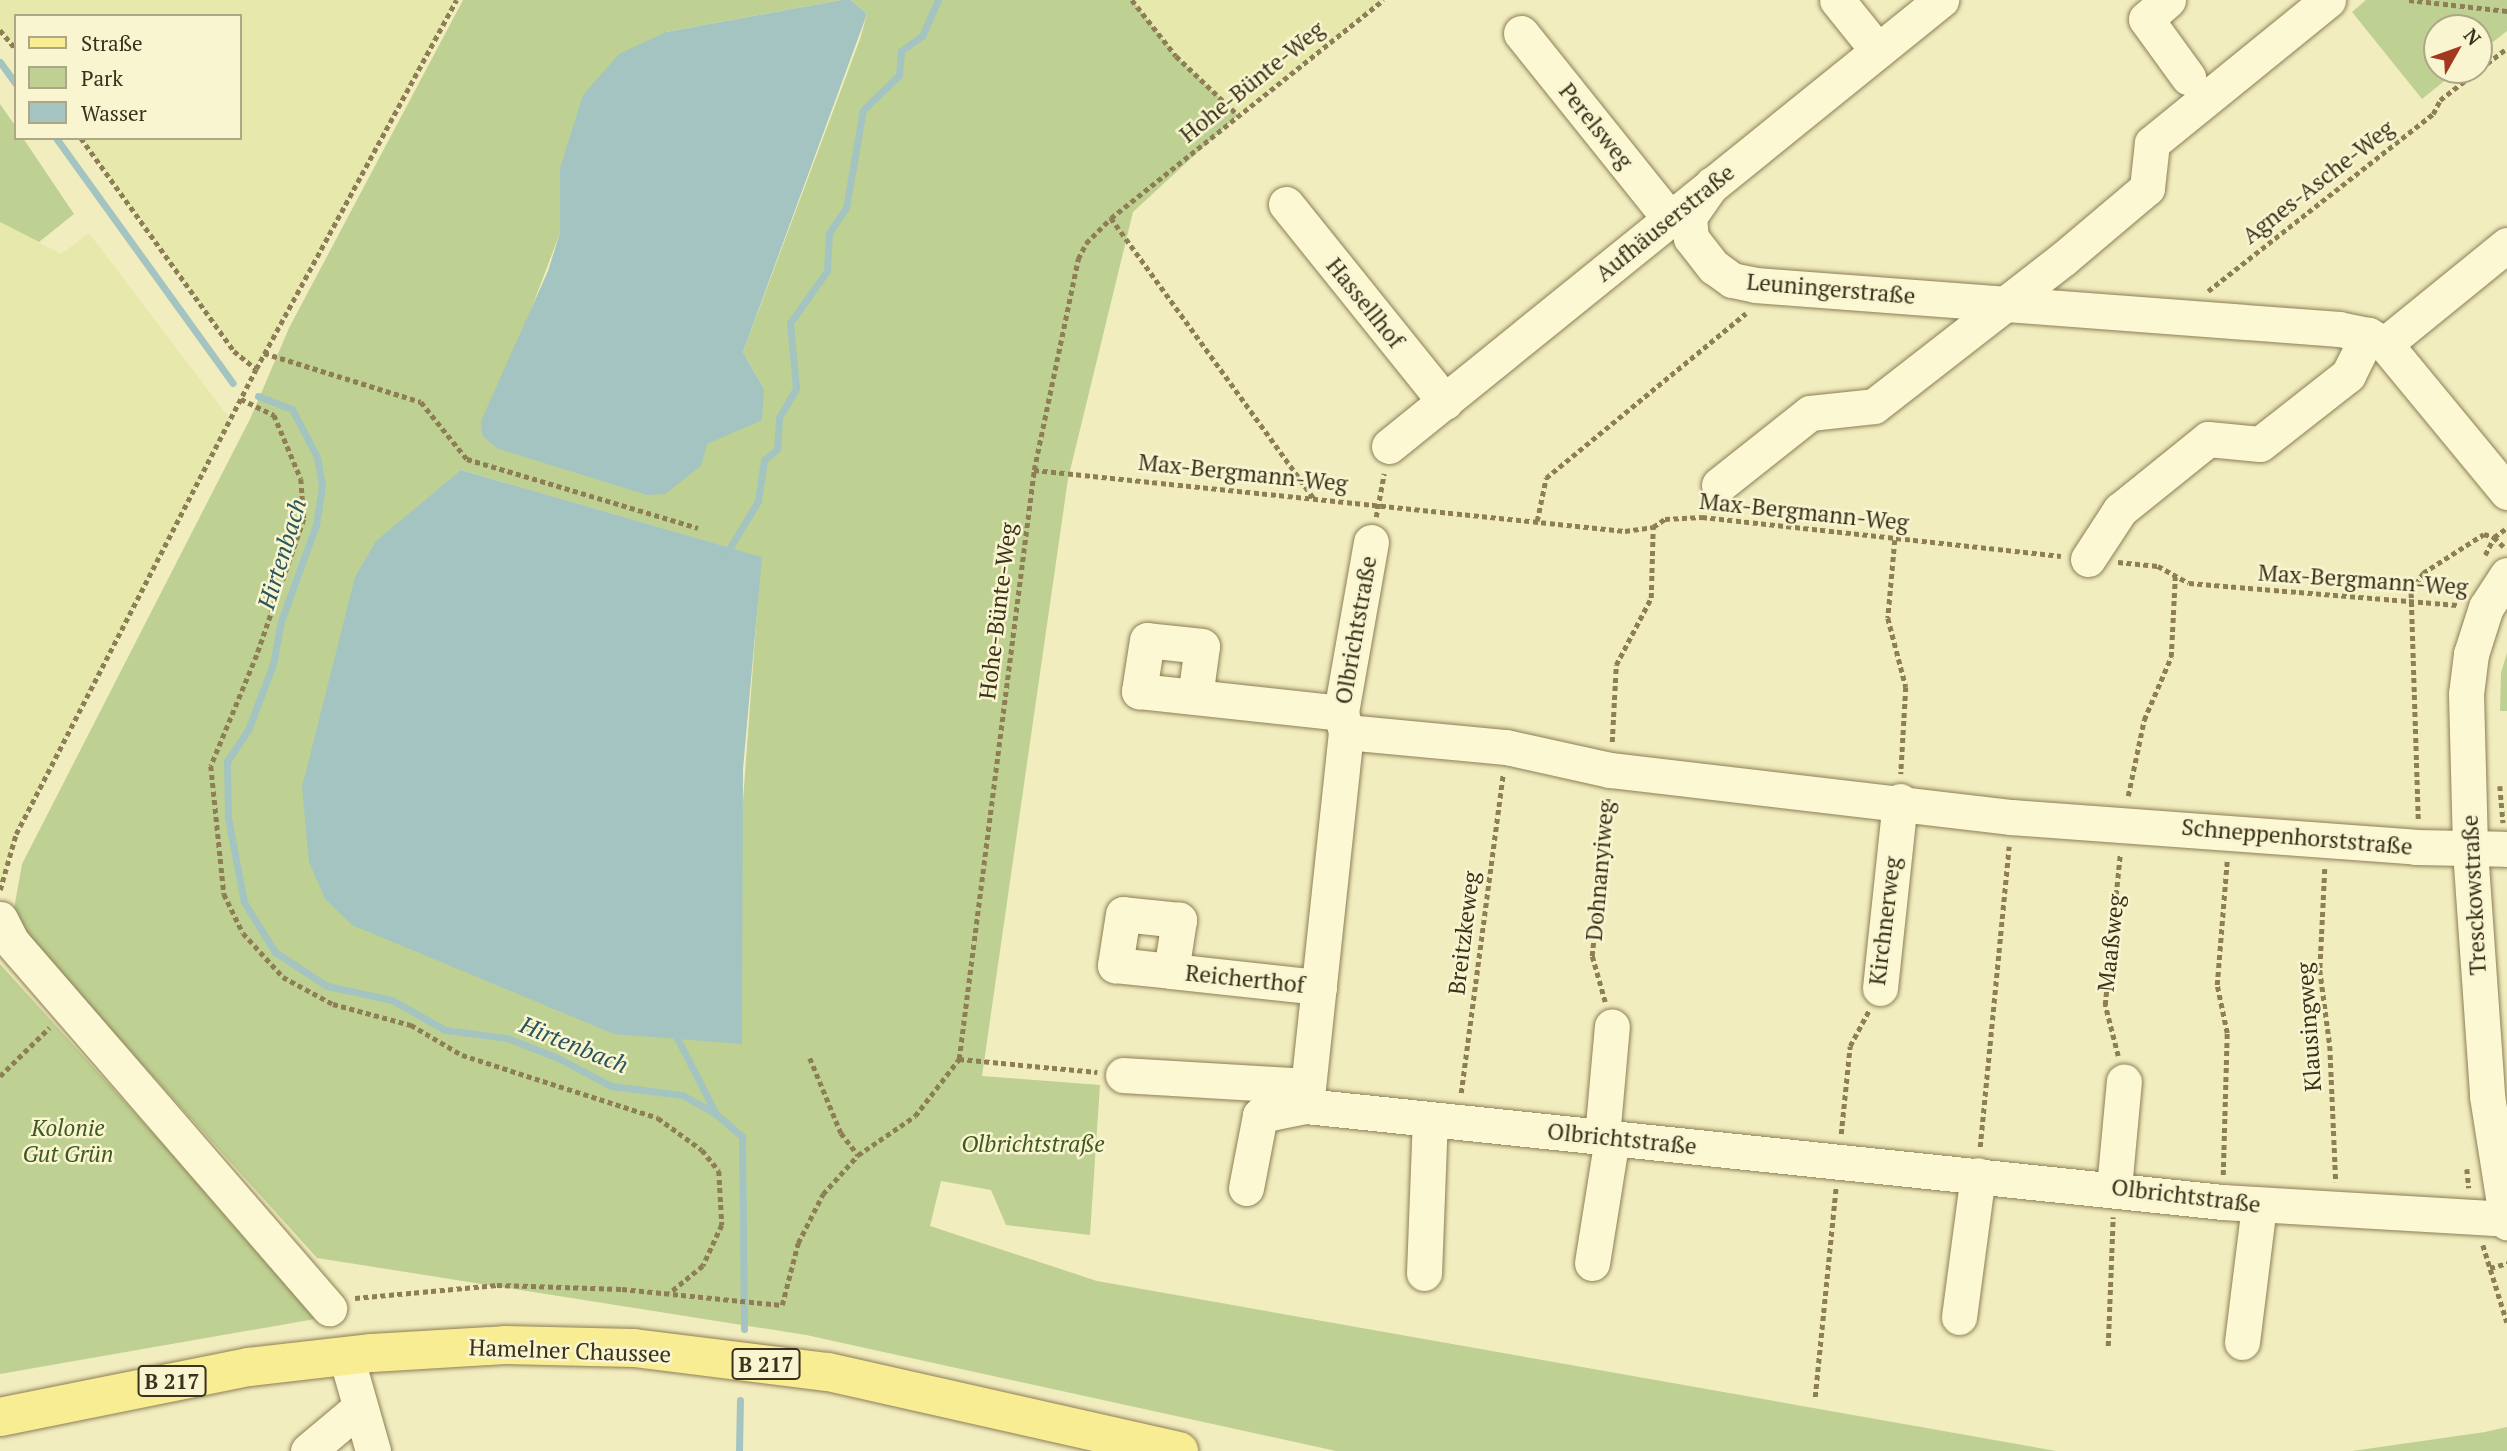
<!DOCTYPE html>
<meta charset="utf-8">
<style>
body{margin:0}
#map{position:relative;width:2507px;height:1451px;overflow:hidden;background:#f2edbf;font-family:"PT Serif",serif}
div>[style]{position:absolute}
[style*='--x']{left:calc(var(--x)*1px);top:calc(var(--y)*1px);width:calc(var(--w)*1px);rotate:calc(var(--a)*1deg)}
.farmland>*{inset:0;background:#e7e9ac}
.green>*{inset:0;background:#bed192}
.water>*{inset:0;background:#a3c4c0}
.stream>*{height:7px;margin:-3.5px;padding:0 3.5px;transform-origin:3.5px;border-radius:3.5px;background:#a3c4c0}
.path>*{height:4.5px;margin-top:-2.25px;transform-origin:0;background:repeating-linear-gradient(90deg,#8d7e56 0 5px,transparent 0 8.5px)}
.roads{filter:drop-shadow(0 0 2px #8d7e56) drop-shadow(0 0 2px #8d7e56)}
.minor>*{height:35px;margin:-17.5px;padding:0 17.5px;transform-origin:17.5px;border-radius:17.5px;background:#fcf8d4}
.major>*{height:38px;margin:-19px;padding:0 19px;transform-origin:19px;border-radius:19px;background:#f9ed93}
span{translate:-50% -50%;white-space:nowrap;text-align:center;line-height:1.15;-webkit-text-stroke:5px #f9f5d0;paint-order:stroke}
.shield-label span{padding:2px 5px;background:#f9f5d0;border:2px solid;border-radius:5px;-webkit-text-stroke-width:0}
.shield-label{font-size:21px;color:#3b311c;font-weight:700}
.street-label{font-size:23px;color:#3b311c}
.park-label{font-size:23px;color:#405920;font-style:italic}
.water-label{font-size:24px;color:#29565c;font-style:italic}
.legend{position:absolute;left:14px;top:14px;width:228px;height:126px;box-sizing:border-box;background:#f9f5d0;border:2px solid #ada788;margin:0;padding:9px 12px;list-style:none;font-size:21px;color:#3b311c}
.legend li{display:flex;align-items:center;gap:14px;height:35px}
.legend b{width:35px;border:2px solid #ada788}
.north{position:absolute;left:2423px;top:14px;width:70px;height:70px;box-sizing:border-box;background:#f9f5d0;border:2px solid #ada788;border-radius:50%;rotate:50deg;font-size:19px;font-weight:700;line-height:28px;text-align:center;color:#3b311c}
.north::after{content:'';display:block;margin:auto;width:24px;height:32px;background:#a23820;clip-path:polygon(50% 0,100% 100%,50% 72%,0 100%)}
</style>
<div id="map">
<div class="farmland">
<i style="clip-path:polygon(0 0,456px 0,256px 369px,234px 351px,81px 138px,240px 138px,240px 16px,16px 16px,16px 49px,0 30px)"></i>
<i style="clip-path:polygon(1132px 0,1383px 0,1238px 115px,1176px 56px)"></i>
<i style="clip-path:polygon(0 222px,61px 254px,89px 233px,231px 420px,16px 834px,0 890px)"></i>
</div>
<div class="green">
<i style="clip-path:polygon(evenodd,463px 0,841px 0,666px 32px,560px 168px,560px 233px,521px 336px,707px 444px,764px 389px,743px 352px,860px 39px,867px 14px,851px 0,1132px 0,1176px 56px,1238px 115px,1133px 212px,1068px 479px,982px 1076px,1100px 1085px,1090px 1235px,1006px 1225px,991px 1190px,941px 1181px,930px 1226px,1097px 1281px,2056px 1451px,1336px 1451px,806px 1335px,317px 1258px,12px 920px,22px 864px,250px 419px,289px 328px,463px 0,461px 470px,761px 557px,742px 814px,461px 470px)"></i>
<i style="clip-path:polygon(2366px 0,2507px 0,2507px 31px,2479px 53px,2479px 28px,2437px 28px,2437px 70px,2458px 70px,2422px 99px,2352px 12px)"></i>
<i style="clip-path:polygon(0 104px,16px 127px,16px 138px,23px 138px,74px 214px,39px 242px,0 222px)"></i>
<i style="clip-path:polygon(2507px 653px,2507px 711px,2500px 711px,2501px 673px)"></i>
<i style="clip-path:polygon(0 964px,162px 1143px,315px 1319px,0 1374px)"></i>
<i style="clip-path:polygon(2507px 1427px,2507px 1451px,2352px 1451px,2485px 1432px)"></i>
</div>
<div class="water">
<i style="clip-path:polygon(841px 0,851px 0,867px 14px,743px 352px,764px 389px,762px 420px,707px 444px,701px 466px,665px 494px,647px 495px,496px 448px,482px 435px,481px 421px,548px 271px,560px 233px,560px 168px,583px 95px,619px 54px,666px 32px)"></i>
<i style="clip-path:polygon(461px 470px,762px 557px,743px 769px,742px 1044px,614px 1034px,352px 925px,325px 899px,309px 862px,302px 787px,355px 577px,376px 541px)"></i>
</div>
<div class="stream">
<i style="--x:0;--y:62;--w:27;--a:54"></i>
<i style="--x:56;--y:138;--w:302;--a:54.2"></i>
<i style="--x:258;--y:396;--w:36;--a:21"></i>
<i style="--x:292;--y:409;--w:54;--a:62.5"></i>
<i style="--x:317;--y:457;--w:28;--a:80"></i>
<i style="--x:322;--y:485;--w:40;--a:98.5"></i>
<i style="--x:316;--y:525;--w:102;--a:110"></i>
<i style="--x:281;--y:621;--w:44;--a:100.5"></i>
<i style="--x:273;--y:664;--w:71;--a:110.7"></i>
<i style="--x:248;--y:730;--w:37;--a:124"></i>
<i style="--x:227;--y:761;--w:57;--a:89"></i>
<i style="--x:228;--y:818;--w:86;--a:79.2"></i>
<i style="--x:244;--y:902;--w:59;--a:58.2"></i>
<i style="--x:275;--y:952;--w:62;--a:33.2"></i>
<i style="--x:327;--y:986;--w:66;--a:12.2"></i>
<i style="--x:392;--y:1000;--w:61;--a:29.5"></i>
<i style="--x:445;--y:1030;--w:63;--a:7.4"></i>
<i style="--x:507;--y:1038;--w:53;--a:21.2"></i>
<i style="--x:556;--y:1057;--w:62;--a:27.8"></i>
<i style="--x:611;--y:1086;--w:72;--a:7.2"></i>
<i style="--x:682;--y:1095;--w:39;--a:29"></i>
<i style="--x:716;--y:1114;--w:35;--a:41"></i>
<i style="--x:742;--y:1137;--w:192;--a:89.4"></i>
<i style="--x:725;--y:556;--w:64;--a:-59"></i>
<i style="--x:758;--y:501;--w:41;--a:-81.7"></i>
<i style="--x:764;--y:460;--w:17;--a:-40"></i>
<i style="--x:777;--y:449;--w:31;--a:-86"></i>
<i style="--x:779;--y:418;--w:34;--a:-60"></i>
<i style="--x:796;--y:388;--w:65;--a:-95.3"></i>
<i style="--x:790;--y:323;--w:64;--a:-54.6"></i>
<i style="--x:827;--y:271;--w:38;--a:-87"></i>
<i style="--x:829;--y:233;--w:30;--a:-56"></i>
<i style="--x:846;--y:208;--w:99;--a:-80.2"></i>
<i style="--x:863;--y:110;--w:50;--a:-44.2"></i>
<i style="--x:899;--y:75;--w:24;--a:-85"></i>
<i style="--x:901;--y:51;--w:26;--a:-36"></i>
<i style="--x:922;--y:36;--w:39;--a:-66"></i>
<i style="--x:674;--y:1032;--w:90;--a:62.9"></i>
<i style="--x:739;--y:1451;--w:51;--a:-88.9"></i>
</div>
<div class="path">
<i style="--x:1132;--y:0;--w:71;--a:51.8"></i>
<i style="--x:1176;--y:56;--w:86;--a:43.6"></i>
<i style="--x:2409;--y:0;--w:99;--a:6.4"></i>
<i style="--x:0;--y:30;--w:25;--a:50"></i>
<i style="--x:81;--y:138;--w:262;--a:54.3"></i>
<i style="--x:234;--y:351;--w:28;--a:39"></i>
<i style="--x:1111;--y:218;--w:346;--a:54.1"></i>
<i style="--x:2208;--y:291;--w:286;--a:-38.2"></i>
<i style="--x:2433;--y:114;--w:16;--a:-63"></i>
<i style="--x:2440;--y:100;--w:85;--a:-37.8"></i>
<i style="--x:264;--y:353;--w:164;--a:17.3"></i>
<i style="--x:421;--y:402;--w:73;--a:51.1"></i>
<i style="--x:467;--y:459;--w:241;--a:16.6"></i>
<i style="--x:241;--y:399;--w:37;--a:26"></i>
<i style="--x:274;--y:415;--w:69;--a:67.1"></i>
<i style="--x:301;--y:479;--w:40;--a:85.7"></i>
<i style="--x:304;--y:519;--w:144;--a:109.1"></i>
<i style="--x:257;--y:655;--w:120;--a:112.5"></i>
<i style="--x:211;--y:766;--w:129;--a:84.2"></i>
<i style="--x:224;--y:894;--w:43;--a:64"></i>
<i style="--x:243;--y:933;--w:59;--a:47.7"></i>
<i style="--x:283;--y:977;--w:57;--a:28.4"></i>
<i style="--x:333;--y:1004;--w:81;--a:15.1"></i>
<i style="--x:411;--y:1025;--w:59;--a:30.5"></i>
<i style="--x:462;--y:1055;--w:206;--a:17.8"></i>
<i style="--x:658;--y:1118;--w:54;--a:36"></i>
<i style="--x:702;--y:1150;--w:27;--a:51"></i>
<i style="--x:719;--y:1171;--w:54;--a:86.8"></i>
<i style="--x:722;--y:1225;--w:45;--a:114.9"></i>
<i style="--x:703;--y:1266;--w:43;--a:140.7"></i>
<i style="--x:1034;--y:470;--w:594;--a:5.89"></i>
<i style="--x:1625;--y:531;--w:28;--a:-8"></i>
<i style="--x:1653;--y:527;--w:14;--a:-34"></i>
<i style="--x:1665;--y:519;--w:37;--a:-3"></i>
<i style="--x:1702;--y:517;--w:361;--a:6.2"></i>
<i style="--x:1376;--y:517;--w:44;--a:-79.5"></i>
<i style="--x:1537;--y:521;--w:44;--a:-78.2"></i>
<i style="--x:1546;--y:478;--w:259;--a:-39.5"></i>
<i style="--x:1895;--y:540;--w:78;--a:95.1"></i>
<i style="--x:1888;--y:618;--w:71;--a:75.4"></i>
<i style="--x:1906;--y:687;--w:87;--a:93.3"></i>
<i style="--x:2485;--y:555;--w:20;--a:-63"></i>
<i style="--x:2494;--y:537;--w:14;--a:45"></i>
<i style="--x:2118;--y:562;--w:40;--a:5.7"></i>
<i style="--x:2158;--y:566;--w:35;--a:29"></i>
<i style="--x:2189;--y:583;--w:269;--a:4.7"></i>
<i style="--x:1612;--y:742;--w:77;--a:-87"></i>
<i style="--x:1616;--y:665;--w:76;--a:-62.4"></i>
<i style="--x:1651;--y:598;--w:71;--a:-88.4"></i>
<i style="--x:2500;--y:786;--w:37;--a:85"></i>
<i style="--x:2128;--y:796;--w:78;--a:-78.1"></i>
<i style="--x:2144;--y:720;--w:69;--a:-66.8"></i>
<i style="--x:2171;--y:657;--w:80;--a:-87.1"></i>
<i style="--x:2418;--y:819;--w:228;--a:-91.8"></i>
<i style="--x:2411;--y:591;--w:22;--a:-56"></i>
<i style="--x:2423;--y:573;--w:72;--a:-32.6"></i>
<i style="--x:2484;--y:534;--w:10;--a:17"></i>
<i style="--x:2494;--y:537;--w:16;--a:-35"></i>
<i style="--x:2325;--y:869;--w:101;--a:92.8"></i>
<i style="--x:2320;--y:970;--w:77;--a:82.5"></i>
<i style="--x:2330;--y:1046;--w:136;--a:87.5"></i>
<i style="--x:0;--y:890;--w:58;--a:-74.1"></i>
<i style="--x:16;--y:834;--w:523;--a:-62.7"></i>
<i style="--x:256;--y:369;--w:420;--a:-61.5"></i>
<i style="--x:1605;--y:1002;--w:48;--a:-105.8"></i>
<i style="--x:1592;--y:956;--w:161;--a:-84.3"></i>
<i style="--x:2118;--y:1056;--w:53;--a:-104.3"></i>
<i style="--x:2105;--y:1005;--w:152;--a:-84.3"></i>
<i style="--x:810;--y:1058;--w:81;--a:67.5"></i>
<i style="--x:841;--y:1133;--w:28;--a:52"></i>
<i style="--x:959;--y:1059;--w:139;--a:5.4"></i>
<i style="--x:0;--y:1076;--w:69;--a:-44.4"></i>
<i style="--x:1461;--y:1093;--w:321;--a:-82.5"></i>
<i style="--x:1841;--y:1134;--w:88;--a:-84.2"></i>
<i style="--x:1850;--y:1046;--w:40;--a:-62"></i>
<i style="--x:1980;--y:1147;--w:302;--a:-84.5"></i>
<i style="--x:2467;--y:1169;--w:19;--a:84"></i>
<i style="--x:2223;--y:1175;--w:142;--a:-88.4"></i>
<i style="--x:2227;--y:1033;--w:49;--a:-101.8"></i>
<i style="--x:2217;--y:985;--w:125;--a:-85.4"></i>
<i style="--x:2483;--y:1245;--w:81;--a:72.7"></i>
<i style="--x:2490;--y:1268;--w:18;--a:-16"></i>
<i style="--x:355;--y:1298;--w:143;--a:-5.2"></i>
<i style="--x:497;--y:1285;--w:125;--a:1.8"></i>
<i style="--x:622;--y:1289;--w:161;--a:5.7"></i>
<i style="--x:782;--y:1305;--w:64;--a:-75.5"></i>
<i style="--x:798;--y:1243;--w:55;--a:-63"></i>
<i style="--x:823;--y:1194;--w:52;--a:-48.1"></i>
<i style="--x:858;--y:1155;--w:69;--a:-34.4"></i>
<i style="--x:915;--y:1116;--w:72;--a:-52.3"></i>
<i style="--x:959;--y:1059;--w:594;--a:-82.74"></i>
<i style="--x:1034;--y:470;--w:216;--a:-78.2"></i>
<i style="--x:1078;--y:259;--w:18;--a:-63"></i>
<i style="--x:1086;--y:243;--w:35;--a:-45"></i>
<i style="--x:1111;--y:218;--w:349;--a:-38.7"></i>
<i style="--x:2108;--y:1346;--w:129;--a:-87.8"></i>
<i style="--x:1815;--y:1397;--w:211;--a:-84.3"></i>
</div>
<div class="roads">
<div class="minor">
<i style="--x:1837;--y:0;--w:65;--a:51.2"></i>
<i style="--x:2168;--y:0;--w:29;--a:139"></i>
<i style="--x:2146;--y:19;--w:72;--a:54.1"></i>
<i style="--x:1521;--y:33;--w:240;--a:51.3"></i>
<i style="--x:1712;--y:184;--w:40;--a:124.9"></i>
<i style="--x:1689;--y:217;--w:21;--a:85"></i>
<i style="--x:1691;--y:238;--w:37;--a:52"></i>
<i style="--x:1714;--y:267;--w:22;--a:36"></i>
<i style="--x:1732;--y:280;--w:24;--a:12"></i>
<i style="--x:1755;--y:285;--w:586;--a:4.31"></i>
<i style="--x:2339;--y:329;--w:30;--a:12"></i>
<i style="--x:2368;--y:335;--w:19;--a:28"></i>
<i style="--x:2385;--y:344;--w:192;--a:50.5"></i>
<i style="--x:1286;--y:204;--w:254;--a:51.2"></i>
<i style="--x:2385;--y:344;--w:157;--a:-39.1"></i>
<i style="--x:1389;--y:446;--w:710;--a:-38.94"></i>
<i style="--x:1719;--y:485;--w:116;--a:-38.4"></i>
<i style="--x:1810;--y:413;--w:64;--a:-6.2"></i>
<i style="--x:1874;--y:406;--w:239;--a:-37.9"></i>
<i style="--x:2063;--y:259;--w:110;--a:-40.2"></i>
<i style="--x:2147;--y:188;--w:45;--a:-83.7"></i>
<i style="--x:2152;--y:143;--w:227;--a:-39.1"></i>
<i style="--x:1371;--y:542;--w:174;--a:100"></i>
<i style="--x:1341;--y:713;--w:20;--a:75"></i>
<i style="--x:1346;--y:732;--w:376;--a:96.1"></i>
<i style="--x:1306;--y:1106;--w:922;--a:5.98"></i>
<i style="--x:2223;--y:1202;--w:284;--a:3.4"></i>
<i style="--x:2088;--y:559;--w:59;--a:-56.9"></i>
<i style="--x:2120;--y:510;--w:113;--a:-38.9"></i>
<i style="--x:2208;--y:439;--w:52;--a:5.5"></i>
<i style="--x:2260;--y:444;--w:112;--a:-38.1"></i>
<i style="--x:2348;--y:375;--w:45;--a:-63.4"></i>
<i style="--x:2507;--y:575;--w:38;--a:123"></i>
<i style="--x:2486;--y:607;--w:49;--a:107.7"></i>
<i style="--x:2471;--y:654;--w:40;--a:97.1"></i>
<i style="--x:2466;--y:694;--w:156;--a:88.5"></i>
<i style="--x:2470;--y:850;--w:247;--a:86"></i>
<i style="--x:2487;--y:1096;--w:128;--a:81"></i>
<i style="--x:1195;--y:697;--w:51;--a:-82.2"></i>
<i style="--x:1202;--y:646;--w:55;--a:-173.8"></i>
<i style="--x:1147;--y:640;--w:52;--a:98.9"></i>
<i style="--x:1139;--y:691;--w:203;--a:6.2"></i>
<i style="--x:1346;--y:732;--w:161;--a:5.4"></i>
<i style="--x:1506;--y:747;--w:107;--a:12.5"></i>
<i style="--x:1610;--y:770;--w:404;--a:6.7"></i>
<i style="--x:2011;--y:817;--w:405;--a:4.2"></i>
<i style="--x:2415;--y:847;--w:92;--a:1.2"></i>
<i style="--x:0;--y:919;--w:25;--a:63"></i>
<i style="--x:11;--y:941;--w:486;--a:49.1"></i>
<i style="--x:1171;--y:971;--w:52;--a:-81.1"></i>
<i style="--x:1179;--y:920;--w:56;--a:-173.9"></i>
<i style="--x:1123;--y:914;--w:52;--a:98.9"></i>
<i style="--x:1115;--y:965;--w:56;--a:6.1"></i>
<i style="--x:1171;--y:971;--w:149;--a:6.2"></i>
<i style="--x:1880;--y:988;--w:188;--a:-83.9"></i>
<i style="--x:1123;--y:1075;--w:184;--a:3.4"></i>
<i style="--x:1602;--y:1137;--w:111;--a:-84.9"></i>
<i style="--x:1246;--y:1188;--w:74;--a:-79.1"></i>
<i style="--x:1260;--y:1115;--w:47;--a:-11.1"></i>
<i style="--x:2114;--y:1188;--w:107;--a:-84.7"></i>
<i style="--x:1592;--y:1263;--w:127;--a:-80.9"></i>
<i style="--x:1424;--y:1273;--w:153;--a:-87.8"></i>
<i style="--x:1959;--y:1317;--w:143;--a:-82.4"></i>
<i style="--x:2242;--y:1342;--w:138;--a:-82.9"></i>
<i style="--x:346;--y:1356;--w:99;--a:74.1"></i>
<i style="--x:308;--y:1451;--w:67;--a:-40.1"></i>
</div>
<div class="major">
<i style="--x:0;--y:1417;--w:254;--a:-11.4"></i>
<i style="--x:249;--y:1367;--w:124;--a:-6.5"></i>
<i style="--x:372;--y:1353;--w:133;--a:-3.4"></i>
<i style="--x:505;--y:1345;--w:129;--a:1.3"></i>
<i style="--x:634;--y:1348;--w:195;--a:7.1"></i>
<i style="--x:828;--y:1372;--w:360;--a:12.7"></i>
</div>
</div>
<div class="shield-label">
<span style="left:766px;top:1364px">B 217</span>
<span style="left:172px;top:1381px">B 217</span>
</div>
<div class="street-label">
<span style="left:1252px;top:82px;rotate:-39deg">Hohe-Bünte-Weg</span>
<span style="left:1596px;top:126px;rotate:51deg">Perelsweg</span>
<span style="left:2318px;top:182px;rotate:-38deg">Agnes-Asche-Weg</span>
<span style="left:1665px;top:223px;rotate:-39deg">Aufhäuserstraße</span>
<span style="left:1831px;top:289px;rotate:5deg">Leuningerstraße</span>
<span style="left:1365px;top:303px;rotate:51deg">Hassellhof</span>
<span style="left:1243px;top:473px;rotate:6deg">Max-Bergmann-Weg</span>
<span style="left:1804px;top:512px;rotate:6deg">Max-Bergmann-Weg</span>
<span style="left:2363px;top:580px;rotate:4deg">Max-Bergmann-Weg</span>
<span style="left:998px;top:611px;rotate:-83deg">Hohe-Bünte-Weg</span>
<span style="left:1356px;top:630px;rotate:-80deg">Olbrichtstraße</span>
<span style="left:2297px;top:837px;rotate:5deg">Schneppenhorststraße</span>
<span style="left:1600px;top:871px;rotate:-85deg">Dohnanyiweg</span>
<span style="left:2474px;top:895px;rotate:-93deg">Tresckowstraße</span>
<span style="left:1885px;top:921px;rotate:-83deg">Kirchnerweg</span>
<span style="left:1464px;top:933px;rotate:-83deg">Breitzkeweg</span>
<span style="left:2111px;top:943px;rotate:-84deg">Maaßweg</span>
<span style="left:1245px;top:979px;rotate:6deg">Reicherthof</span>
<span style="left:2309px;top:1027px;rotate:-94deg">Klausingweg</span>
<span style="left:1622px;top:1139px;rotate:6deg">Olbrichtstraße</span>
<span style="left:2186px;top:1196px;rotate:7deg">Olbrichtstraße</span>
<span style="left:570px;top:1351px;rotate:2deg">Hamelner Chaussee</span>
</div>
<div class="park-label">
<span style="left:68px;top:1141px">Kolonie<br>Gut Grün</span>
<span style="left:1033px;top:1144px">Olbrichtstraße</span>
</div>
<div class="water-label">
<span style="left:282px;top:554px;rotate:-73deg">Hirtenbach</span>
<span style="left:574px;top:1045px;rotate:22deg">Hirtenbach</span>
</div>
<ul class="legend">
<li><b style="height:9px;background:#f9ed93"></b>Straße</li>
<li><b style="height:19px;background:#bed192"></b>Park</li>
<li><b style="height:19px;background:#a3c4c0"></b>Wasser</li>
</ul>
<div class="north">N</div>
</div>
